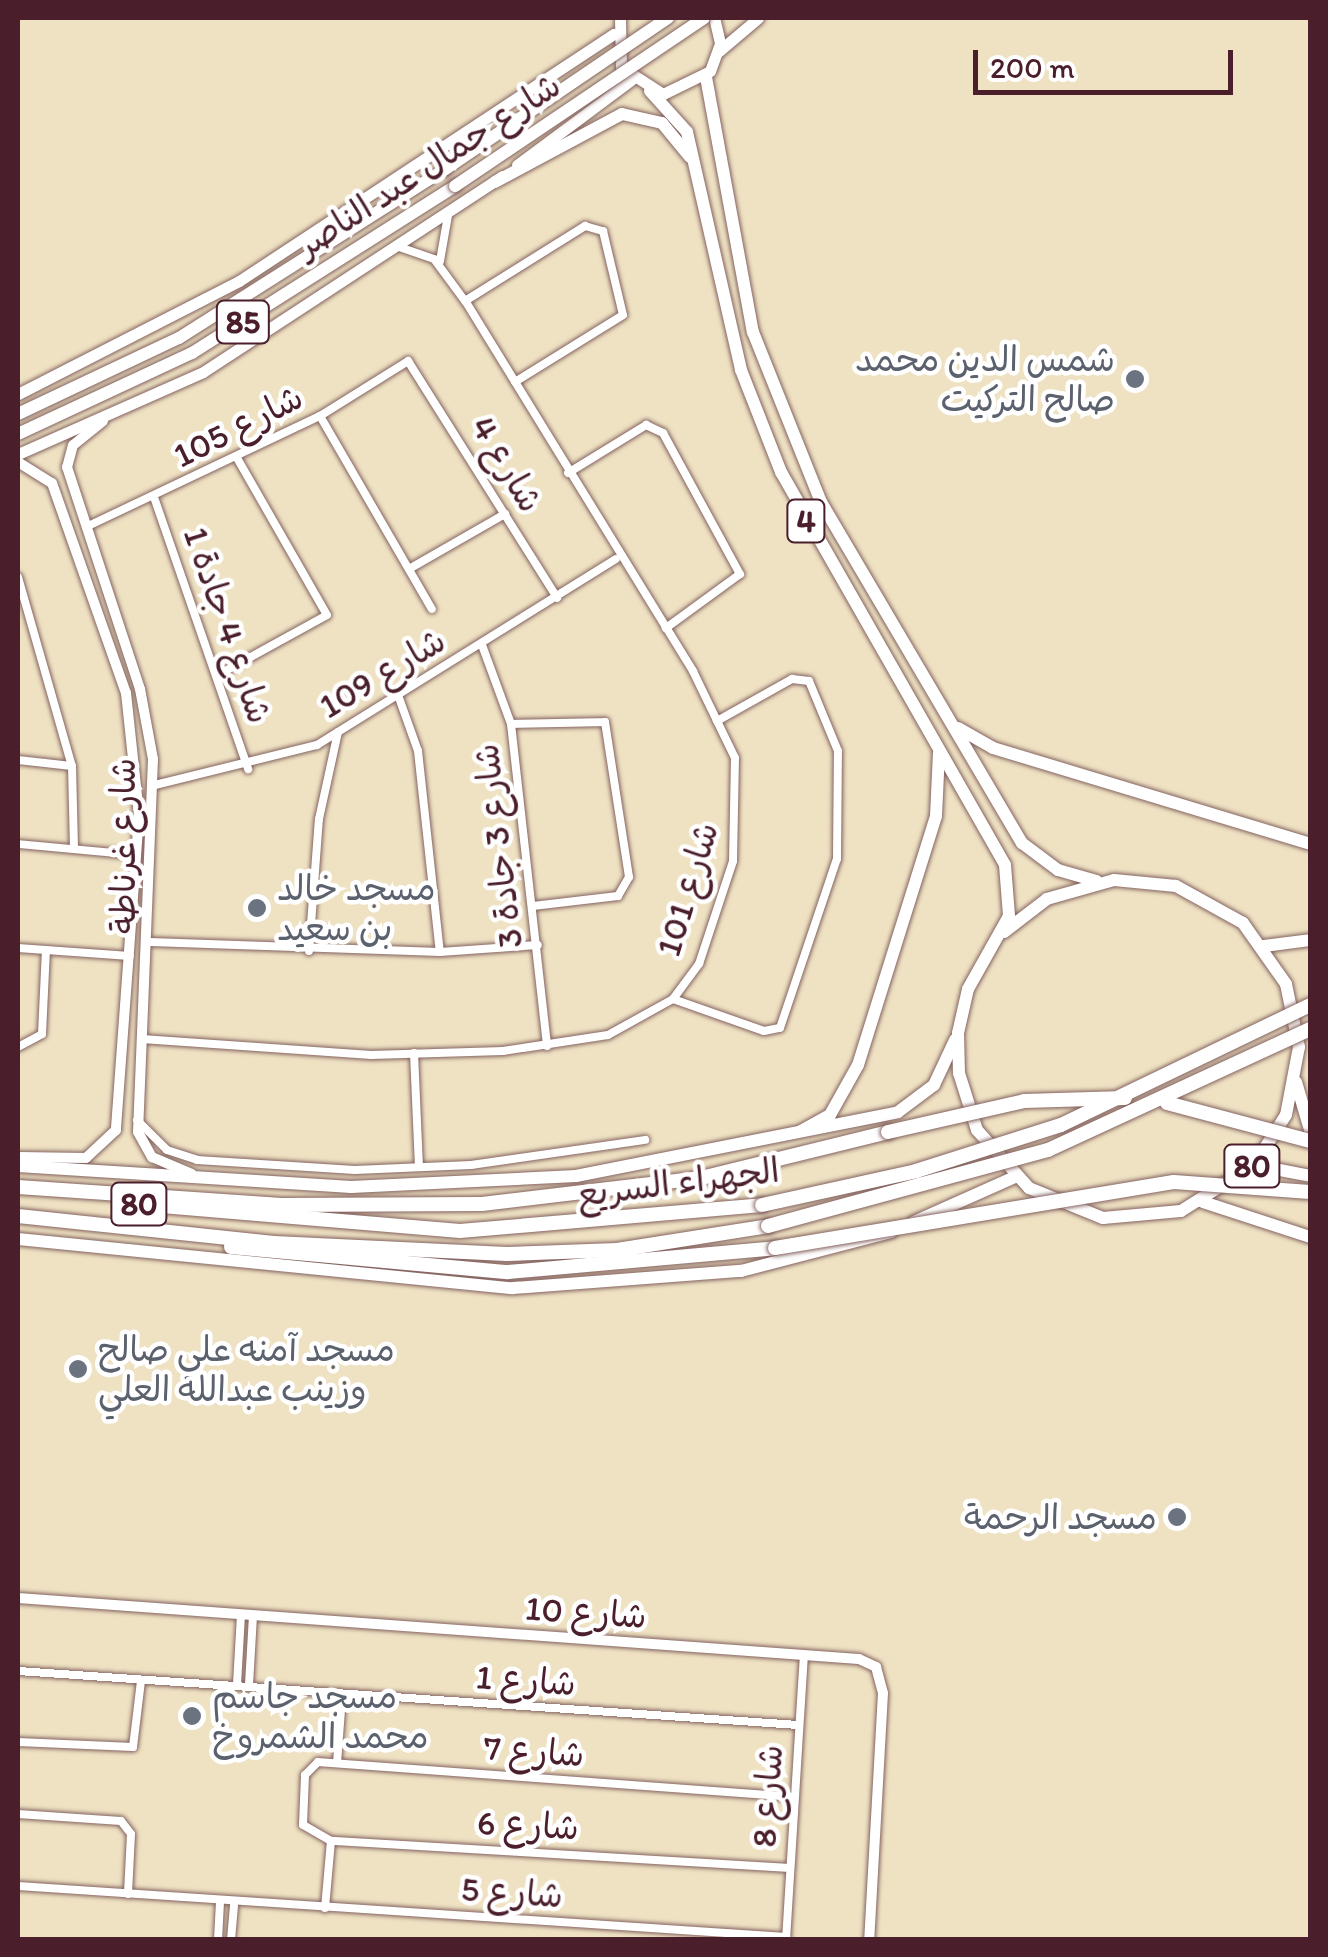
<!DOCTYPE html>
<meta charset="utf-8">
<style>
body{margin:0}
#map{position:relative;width:1328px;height:1957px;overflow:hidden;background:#efe2c3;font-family:Itim,"Playpen Sans Arabic",sans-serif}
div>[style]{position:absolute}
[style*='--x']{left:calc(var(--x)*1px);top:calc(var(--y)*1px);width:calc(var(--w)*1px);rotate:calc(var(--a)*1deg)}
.roads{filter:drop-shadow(0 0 2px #846360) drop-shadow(0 0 2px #846360)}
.minor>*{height:8px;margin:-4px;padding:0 4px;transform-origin:4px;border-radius:4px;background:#fff}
.tertiary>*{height:10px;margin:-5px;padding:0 5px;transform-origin:5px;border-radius:5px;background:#fff}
.secondary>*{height:11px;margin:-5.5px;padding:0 5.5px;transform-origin:5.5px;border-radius:5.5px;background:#fff}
.primary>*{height:12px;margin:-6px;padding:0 6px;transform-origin:6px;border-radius:6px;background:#fff}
.trunk>*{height:12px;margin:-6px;padding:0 6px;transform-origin:6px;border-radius:6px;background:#fff}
.motorway>*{height:14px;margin:-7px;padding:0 7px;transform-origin:7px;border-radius:7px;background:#fff}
.bridges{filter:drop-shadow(0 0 2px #846360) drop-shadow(0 0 2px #846360)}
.trunk-bridge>*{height:12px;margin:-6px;padding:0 6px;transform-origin:6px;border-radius:6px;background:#fff}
.motorway-bridge>*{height:14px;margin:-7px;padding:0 7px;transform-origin:7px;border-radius:7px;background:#fff}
.dots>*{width:28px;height:28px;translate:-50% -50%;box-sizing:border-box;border:5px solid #fff;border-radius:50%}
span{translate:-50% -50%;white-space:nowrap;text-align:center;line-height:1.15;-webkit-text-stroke:9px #fff;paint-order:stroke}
.shield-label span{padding:2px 8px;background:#fff;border:2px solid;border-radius:8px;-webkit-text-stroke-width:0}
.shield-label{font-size:32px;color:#4a1f2b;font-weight:700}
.street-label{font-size:35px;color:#4a1f2b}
.worship-label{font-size:35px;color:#5b616d}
.right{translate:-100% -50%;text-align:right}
.left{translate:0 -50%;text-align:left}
.frame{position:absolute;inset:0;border:20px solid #4a1f2b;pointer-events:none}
.scale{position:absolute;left:973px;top:50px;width:260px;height:45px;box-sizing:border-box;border:5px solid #4a1f2b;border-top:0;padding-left:12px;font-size:30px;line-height:35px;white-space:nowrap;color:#4a1f2b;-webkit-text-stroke:8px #fff;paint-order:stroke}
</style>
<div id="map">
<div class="roads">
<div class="minor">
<i style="--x:440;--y:261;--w:47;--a:-80.1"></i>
<i style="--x:465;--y:301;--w:142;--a:-32"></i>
<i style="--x:585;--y:226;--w:19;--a:16"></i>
<i style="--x:603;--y:231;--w:86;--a:76.6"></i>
<i style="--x:623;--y:315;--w:127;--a:148.2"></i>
<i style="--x:320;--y:416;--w:223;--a:59.9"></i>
<i style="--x:568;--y:473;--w:92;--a:-31.6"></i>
<i style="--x:646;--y:425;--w:19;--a:25"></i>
<i style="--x:663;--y:433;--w:161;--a:61.4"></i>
<i style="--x:740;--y:574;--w:92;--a:143.9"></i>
<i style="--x:155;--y:500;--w:285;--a:70.9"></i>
<i style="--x:86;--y:527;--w:259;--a:-25.4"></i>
<i style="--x:320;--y:416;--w:104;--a:-32"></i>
<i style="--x:408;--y:361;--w:280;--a:57.8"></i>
<i style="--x:409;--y:569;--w:111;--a:-29.8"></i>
<i style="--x:18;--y:577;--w:197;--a:74.1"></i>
<i style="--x:72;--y:766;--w:83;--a:88.6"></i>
<i style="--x:482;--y:645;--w:84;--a:69.8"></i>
<i style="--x:511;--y:724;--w:324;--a:83.6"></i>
<i style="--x:218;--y:675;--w:124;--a:-28.8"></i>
<i style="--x:327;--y:615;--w:181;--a:-119.8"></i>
<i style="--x:398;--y:695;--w:59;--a:70.3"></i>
<i style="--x:418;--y:751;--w:202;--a:83.8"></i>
<i style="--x:511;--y:724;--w:94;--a:-1.2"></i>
<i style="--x:605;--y:722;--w:157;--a:81.2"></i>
<i style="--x:629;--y:877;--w:22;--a:120"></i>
<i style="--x:618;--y:896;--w:86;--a:173.3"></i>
<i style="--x:18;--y:760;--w:54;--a:6.3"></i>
<i style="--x:155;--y:785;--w:167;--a:-13.9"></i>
<i style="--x:317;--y:745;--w:352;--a:-31.9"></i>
<i style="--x:18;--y:844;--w:119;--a:5.3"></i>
<i style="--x:150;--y:942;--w:290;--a:2"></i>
<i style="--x:440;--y:952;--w:98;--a:-4.1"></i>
<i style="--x:18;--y:948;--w:112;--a:4.1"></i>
<i style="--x:309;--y:951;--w:132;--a:-85.7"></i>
<i style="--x:319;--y:819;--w:89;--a:-77.7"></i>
<i style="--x:673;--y:999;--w:96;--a:19.4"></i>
<i style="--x:764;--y:1031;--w:16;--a:-11"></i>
<i style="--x:780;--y:1028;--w:178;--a:-71.4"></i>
<i style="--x:837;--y:859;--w:108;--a:-89.5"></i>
<i style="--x:838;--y:751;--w:76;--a:-112.5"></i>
<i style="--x:809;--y:681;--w:17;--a:-173"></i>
<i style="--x:792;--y:679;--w:86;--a:150.8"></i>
<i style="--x:142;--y:1039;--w:230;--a:4"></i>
<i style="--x:371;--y:1055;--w:132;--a:-1.7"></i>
<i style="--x:503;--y:1051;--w:106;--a:-8.7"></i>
<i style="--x:608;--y:1035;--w:74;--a:-29"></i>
<i style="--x:673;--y:999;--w:44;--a:-53.4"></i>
<i style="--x:699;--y:964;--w:108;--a:-71.7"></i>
<i style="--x:733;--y:861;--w:103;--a:-88.9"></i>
<i style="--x:735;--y:758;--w:97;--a:-115.8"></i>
<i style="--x:693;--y:671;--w:435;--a:-121.6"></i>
<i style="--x:465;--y:301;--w:52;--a:-126.4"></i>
<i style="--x:434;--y:259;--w:36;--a:-161"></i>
<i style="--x:18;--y:1047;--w:27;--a:-28"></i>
<i style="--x:42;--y:1034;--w:84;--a:-87.3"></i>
<i style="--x:414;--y:1053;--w:114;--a:87.5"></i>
<i style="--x:137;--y:1120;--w:42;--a:45"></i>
<i style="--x:167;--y:1150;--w:32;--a:18"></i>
<i style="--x:197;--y:1160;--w:158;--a:3.6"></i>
<i style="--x:355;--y:1170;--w:116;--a:-2.5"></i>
<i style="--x:471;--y:1165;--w:176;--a:-8.2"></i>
<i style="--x:18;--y:1671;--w:783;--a:3.96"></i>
<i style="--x:237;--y:1684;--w:69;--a:-86.7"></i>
<i style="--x:249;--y:1685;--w:69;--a:-86.7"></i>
<i style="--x:18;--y:1742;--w:115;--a:2.5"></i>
<i style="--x:133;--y:1747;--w:66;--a:-83.1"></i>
<i style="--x:337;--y:1763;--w:67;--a:-85.7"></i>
<i style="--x:18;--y:1814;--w:103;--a:3.9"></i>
<i style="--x:121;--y:1821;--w:16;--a:52"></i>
<i style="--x:131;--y:1834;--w:60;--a:92.9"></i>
<i style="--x:790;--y:1868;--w:460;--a:-176.6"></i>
<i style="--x:331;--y:1841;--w:32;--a:-150"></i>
<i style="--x:303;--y:1825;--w:50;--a:-87.7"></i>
<i style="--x:305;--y:1775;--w:18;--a:-45"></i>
<i style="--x:318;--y:1762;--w:478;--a:4.2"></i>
<i style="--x:18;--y:1886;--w:770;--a:3.8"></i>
<i style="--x:325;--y:1908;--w:67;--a:-84.9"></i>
<i style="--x:218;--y:1940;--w:39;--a:-87"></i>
<i style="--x:231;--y:1940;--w:38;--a:-85"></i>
<i style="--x:786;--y:1940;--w:286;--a:-86.4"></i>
</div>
<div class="tertiary">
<i style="--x:103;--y:421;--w:38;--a:141"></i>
<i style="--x:73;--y:445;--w:23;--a:105"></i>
<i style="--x:67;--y:467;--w:234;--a:71.8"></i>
<i style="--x:140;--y:689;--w:71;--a:79.5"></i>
<i style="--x:153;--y:759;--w:373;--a:92.3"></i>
<i style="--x:138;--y:1132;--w:29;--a:61"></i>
<i style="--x:152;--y:1157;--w:43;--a:23"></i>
<i style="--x:18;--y:462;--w:40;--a:32"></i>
<i style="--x:52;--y:483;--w:223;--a:70.6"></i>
<i style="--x:126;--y:693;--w:123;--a:83.9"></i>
<i style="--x:139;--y:815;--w:316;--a:94.2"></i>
<i style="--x:116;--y:1130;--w:41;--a:137"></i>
<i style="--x:86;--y:1158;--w:68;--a:-179.2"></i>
<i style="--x:18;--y:1598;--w:843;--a:4.15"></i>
<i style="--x:859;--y:1659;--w:19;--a:25"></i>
<i style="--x:876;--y:1667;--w:27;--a:75"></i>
<i style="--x:883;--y:1693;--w:247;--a:93.2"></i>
</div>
<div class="secondary">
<i style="--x:620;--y:18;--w:49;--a:88.8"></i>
<i style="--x:621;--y:67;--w:50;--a:32.7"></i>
<i style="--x:663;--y:94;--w:52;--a:-26.1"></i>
<i style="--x:710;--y:71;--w:30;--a:-70"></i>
<i style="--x:720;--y:43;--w:26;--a:-103"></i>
<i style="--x:719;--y:51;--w:51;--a:-40.2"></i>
<i style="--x:517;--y:165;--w:142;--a:-36.7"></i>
<i style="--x:18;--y:394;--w:248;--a:-27.1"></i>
<i style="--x:239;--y:281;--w:449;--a:-33.4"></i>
<i style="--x:18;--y:454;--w:202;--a:-23.9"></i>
<i style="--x:203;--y:372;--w:358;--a:-33.2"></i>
</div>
<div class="primary">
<i style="--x:706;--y:77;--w:259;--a:79.6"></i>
<i style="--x:753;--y:332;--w:183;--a:68.2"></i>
<i style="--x:821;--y:502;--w:396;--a:59.5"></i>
<i style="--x:1022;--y:843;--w:45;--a:36.9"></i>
<i style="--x:1058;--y:870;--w:40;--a:16"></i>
<i style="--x:650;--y:91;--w:55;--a:47.9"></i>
<i style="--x:687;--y:132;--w:244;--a:77.2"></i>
<i style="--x:741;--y:370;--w:110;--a:68.6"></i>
<i style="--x:781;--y:472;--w:452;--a:60.3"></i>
<i style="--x:1005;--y:865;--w:51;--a:85.5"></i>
<i style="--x:1009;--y:916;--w:84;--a:119.3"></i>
<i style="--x:968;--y:989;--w:45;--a:102.8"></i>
<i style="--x:958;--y:1033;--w:40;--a:88.6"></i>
<i style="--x:959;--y:1073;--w:60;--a:72.5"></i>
<i style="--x:977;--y:1130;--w:78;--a:48.1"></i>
<i style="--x:1029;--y:1188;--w:80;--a:22.1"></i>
<i style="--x:1103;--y:1218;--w:78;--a:-5.1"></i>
<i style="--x:1181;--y:1211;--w:86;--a:-32.2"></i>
<i style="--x:1254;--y:1165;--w:59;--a:-57.4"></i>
<i style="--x:1286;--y:1115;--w:69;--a:-79.2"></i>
<i style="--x:1299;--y:1047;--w:64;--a:-101.7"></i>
<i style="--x:1286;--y:984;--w:75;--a:-125.2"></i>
<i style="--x:1243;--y:923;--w:77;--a:-151.1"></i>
<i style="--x:1176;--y:886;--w:62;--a:-174.5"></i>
<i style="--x:1114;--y:880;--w:70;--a:164.2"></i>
<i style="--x:1047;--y:899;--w:54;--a:142.5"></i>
<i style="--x:495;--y:182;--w:144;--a:-28.2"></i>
<i style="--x:622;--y:114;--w:41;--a:12.7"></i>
<i style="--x:662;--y:123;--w:44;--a:50.5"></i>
<i style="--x:958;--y:728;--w:40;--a:29.7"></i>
<i style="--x:993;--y:748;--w:331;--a:16.8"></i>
<i style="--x:1264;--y:946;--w:46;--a:-7.4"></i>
<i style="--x:801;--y:1131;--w:33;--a:-29"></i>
<i style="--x:830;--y:1115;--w:57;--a:-60.8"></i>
<i style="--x:858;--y:1065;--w:261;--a:-72.6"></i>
<i style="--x:936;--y:816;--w:63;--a:-87.3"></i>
<i style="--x:18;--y:1166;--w:334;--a:3.6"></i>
<i style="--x:351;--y:1187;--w:225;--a:-2.8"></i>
<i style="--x:576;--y:1176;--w:328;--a:-11.2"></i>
<i style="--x:898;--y:1112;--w:45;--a:-36.9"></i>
<i style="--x:934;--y:1085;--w:50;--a:-65"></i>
<i style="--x:914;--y:1222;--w:111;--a:-24"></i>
<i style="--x:18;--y:1239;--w:497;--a:5.7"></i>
<i style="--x:513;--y:1288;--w:229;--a:-4.3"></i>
<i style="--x:741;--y:1271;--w:155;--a:-14.6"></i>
</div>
<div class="trunk">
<i style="--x:18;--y:414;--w:178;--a:-25.3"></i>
<i style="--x:179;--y:338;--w:314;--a:-32.4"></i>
<i style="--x:18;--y:434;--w:192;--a:-25"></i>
<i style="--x:192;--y:353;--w:312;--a:-32.4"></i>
<i style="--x:1296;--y:1082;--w:50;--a:73.7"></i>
<i style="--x:1254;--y:1165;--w:57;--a:11.1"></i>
<i style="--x:1203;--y:1202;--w:113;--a:18.1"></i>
</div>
<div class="motorway">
<i style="--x:18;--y:1187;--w:264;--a:3.9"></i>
<i style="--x:281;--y:1205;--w:201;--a:-0.3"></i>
<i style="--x:482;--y:1204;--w:221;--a:-6.8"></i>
<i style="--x:701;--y:1178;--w:193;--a:-13.8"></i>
<i style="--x:150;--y:1205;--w:311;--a:4.8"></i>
<i style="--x:460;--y:1231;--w:303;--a:-4.9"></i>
<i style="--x:18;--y:1216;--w:257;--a:6"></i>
<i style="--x:274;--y:1243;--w:233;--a:2.7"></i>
<i style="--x:507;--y:1254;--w:110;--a:-2.1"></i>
<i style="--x:617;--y:1250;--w:153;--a:-9"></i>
<i style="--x:231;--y:1247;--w:278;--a:5.2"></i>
<i style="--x:508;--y:1272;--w:268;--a:-5.1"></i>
</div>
</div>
<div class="bridges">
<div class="trunk-bridge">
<i style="--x:444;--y:170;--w:271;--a:-34.2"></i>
<i style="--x:455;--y:186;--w:300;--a:-34"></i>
</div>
<div class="motorway-bridge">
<i style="--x:1167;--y:1103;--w:148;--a:14.9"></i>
<i style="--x:888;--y:1132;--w:139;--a:-12.8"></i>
<i style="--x:1024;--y:1101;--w:101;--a:-1.7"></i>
<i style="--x:762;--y:1205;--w:158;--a:-12.4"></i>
<i style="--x:916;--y:1171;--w:152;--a:-17.6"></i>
<i style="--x:1061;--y:1125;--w:276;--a:-25.7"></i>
<i style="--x:768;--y:1226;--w:290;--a:-15.2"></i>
<i style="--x:1048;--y:1150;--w:289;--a:-24.8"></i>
<i style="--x:775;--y:1248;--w:404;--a:-9.4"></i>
<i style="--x:1174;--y:1182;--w:136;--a:4.2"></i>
</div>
</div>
<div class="dots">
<i style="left:1135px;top:379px;background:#6b7280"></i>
<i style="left:257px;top:908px;background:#6b7280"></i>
<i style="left:78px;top:1369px;background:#6b7280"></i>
<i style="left:1177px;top:1517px;background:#6b7280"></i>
<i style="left:192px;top:1716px;background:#6b7280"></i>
</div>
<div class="shield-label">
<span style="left:243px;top:322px">85</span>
<span style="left:806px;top:521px">4</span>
<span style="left:1252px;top:1166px">80</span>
<span style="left:139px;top:1204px">80</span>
</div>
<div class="street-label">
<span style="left:428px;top:165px;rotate:-33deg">شارع جمال عبد الناصر</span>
<span style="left:238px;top:426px;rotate:-27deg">شارع 105</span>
<span style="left:507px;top:464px;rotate:59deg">شارع 4</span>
<span style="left:228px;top:625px;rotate:71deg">شارع 4 جادة 1</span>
<span style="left:382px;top:673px;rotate:-31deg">شارع 109</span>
<span style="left:123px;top:846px;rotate:-90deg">شارع غرناطة</span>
<span style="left:498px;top:846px;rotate:-97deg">شارع 3 جادة 3</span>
<span style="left:687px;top:889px;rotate:-73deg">شارع 101</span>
<span style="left:678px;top:1182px;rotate:-7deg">الجهراء السريع</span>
<span style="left:586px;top:1612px;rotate:4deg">شارع 10</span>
<span style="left:526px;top:1680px;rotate:4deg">شارع 1</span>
<span style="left:534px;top:1751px;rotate:4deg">شارع 7</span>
<span style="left:767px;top:1796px;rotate:-86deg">شارع 8</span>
<span style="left:528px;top:1825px;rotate:3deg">شارع 6</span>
<span style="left:512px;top:1892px;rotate:4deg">شارع 5</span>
</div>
<div class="worship-label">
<span class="right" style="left:1115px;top:379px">شمس الدين محمد<br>صالح التركيت</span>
<span class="left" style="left:277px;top:908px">مسجد خالد<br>بن سعيد</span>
<span class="left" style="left:98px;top:1369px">مسجد آمنه علي صالح<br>وزينب عبدالله العلي</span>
<span class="right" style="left:1157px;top:1517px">مسجد الرحمة</span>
<span class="left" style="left:212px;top:1716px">مسجد جاسم<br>محمد الشمروخ</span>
</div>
<div class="frame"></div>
<div class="scale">200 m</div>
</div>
